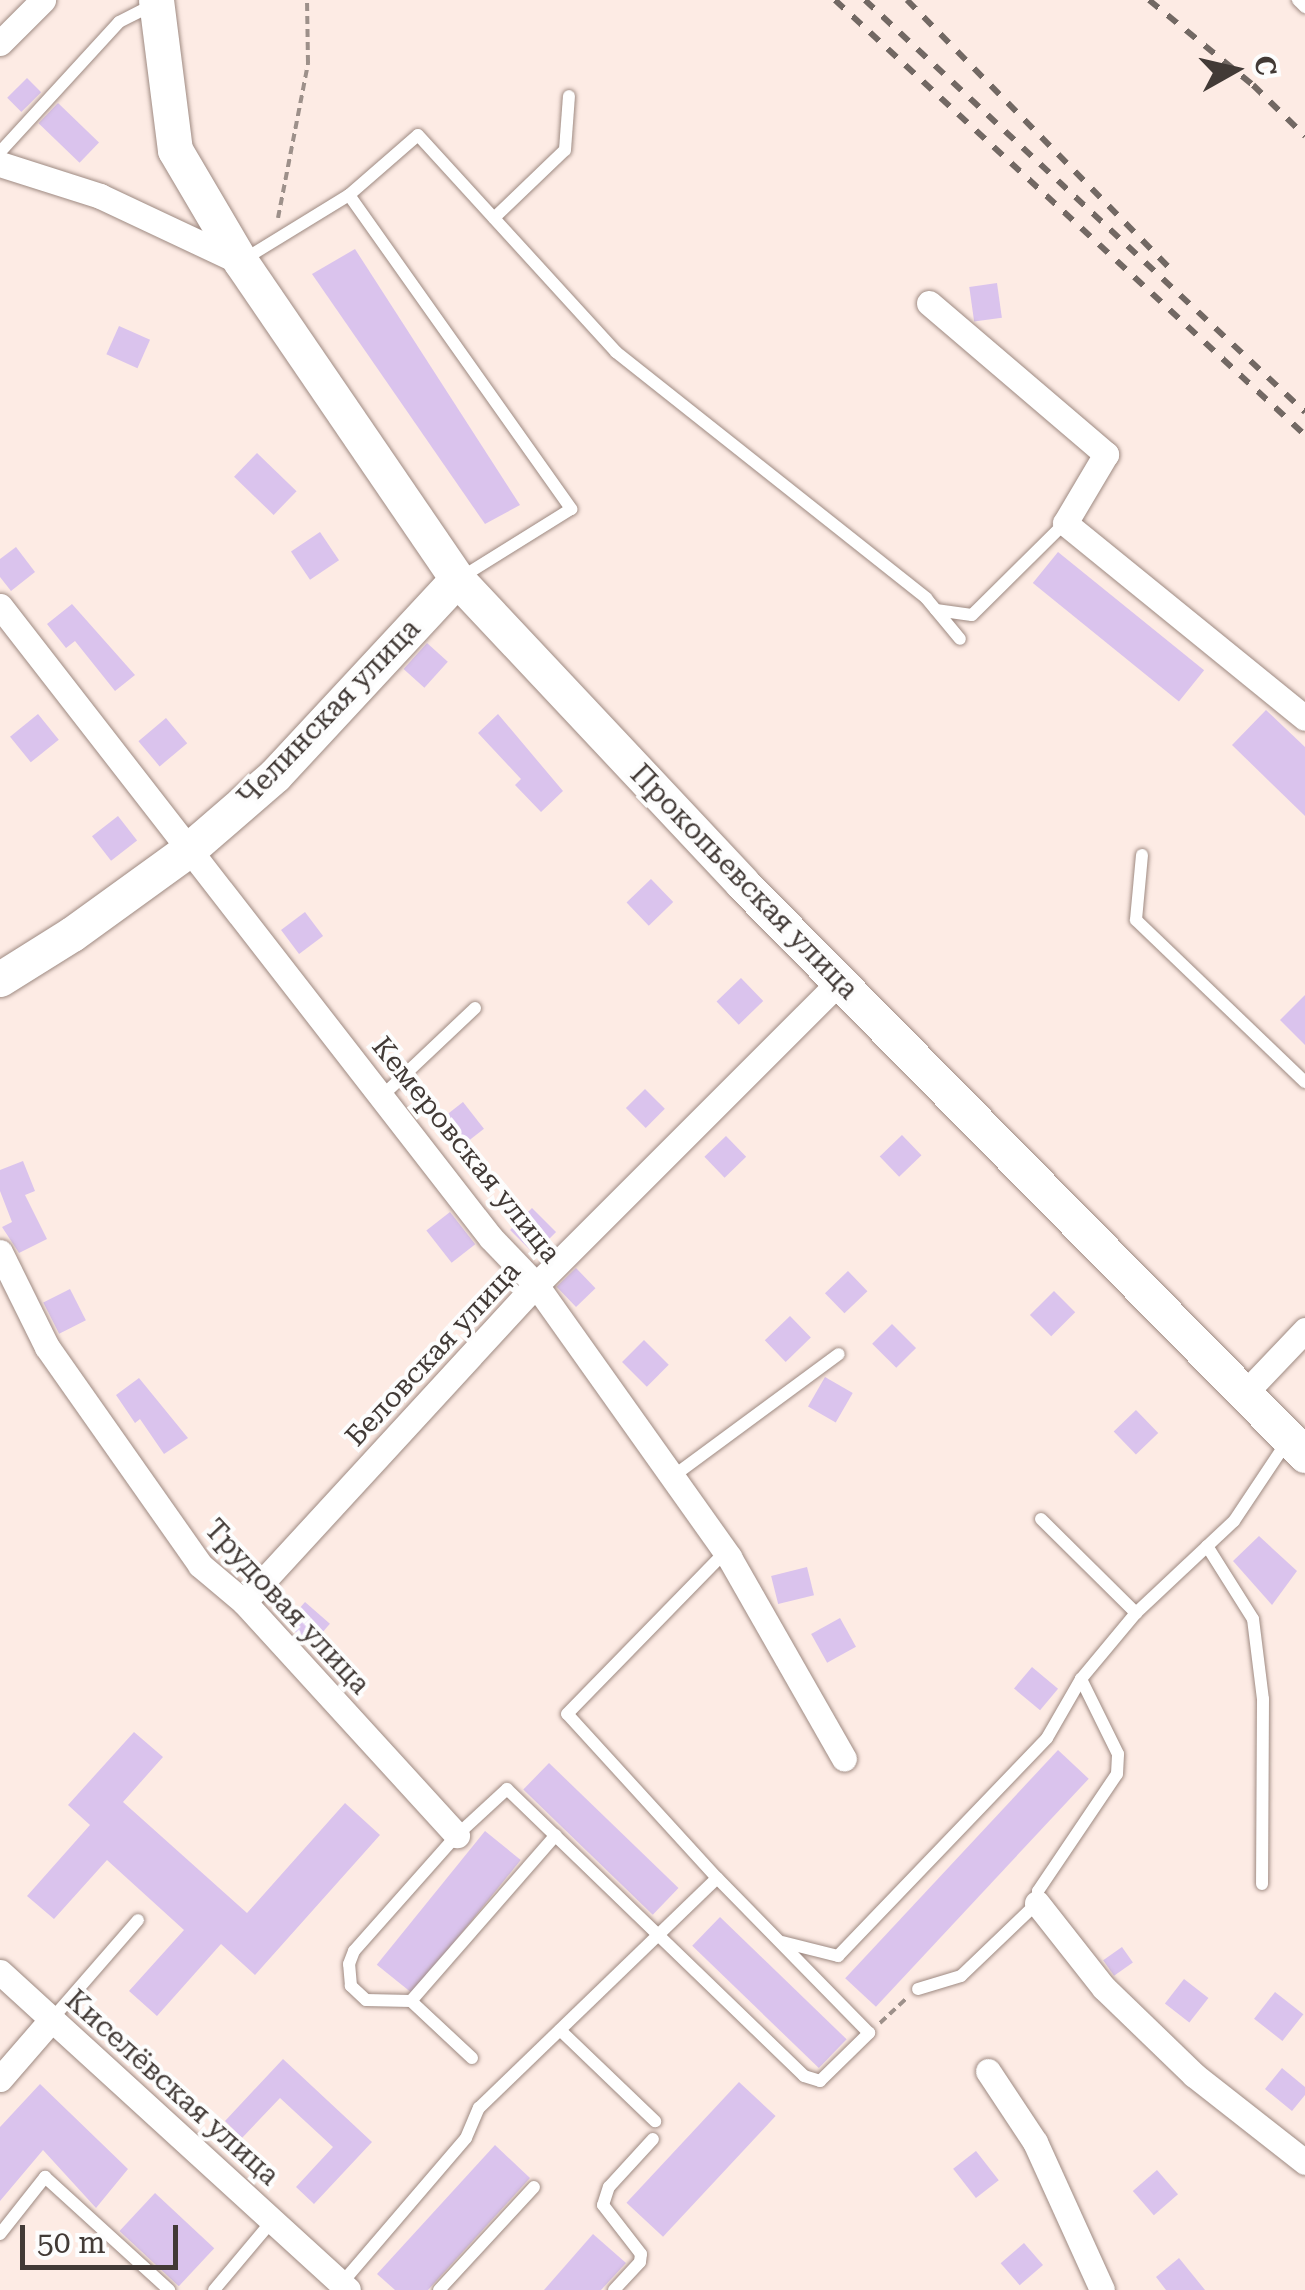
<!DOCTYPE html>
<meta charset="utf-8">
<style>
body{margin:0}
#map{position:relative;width:1305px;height:2290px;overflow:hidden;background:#fdebe4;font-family:"Roboto Serif",serif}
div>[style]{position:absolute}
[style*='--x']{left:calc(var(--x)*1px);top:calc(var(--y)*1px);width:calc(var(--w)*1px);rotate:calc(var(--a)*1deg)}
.building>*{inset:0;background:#dac3ed;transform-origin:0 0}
.path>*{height:4px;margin-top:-2px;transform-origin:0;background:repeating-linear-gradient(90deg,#9d908a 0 8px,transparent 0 13px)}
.roads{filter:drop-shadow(0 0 2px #9e8a82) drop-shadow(0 0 2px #9e8a82)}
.lane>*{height:12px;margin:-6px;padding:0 6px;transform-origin:6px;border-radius:6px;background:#fff}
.street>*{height:25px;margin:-12.5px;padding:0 12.5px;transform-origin:12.5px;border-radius:12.5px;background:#fff}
.secondary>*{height:35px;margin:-17.5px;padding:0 17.5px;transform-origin:17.5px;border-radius:17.5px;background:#fff}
.rail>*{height:6px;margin-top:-3px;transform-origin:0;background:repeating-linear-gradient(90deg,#726863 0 12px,transparent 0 24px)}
span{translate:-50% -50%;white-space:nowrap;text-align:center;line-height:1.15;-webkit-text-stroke:8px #fdfdfd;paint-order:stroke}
.street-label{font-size:28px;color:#423a36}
.north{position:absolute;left:1185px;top:20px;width:100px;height:100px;-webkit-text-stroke:8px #fdfdfd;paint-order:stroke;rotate:82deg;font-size:28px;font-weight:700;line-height:40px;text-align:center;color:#423a36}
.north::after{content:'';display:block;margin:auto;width:35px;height:45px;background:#423a36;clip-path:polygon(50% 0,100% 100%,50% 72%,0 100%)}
.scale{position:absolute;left:20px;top:2225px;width:158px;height:45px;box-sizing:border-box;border:5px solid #423a36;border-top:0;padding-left:12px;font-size:30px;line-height:35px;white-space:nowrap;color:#423a36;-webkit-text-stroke:8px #fdfdfd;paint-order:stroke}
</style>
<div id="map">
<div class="building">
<i style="left:27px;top:78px;width:20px;height:28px;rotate:45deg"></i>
<i style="left:58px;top:103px;width:57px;height:28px;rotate:44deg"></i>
<i style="clip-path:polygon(355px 249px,520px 505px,485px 524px,312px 274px)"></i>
<i style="left:997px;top:283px;width:35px;height:28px;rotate:82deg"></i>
<i style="left:119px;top:326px;width:34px;height:31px;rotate:24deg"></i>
<i style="left:257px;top:453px;width:55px;height:33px;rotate:44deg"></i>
<i style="left:320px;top:532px;width:34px;height:35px;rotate:56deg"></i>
<i style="clip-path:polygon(16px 547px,35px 572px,11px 591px,0 577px,0 559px)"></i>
<i style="left:1058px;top:552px;width:188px;height:40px;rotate:39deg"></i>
<i style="clip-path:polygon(72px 604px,135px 675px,115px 691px,75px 641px,66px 648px,47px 624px)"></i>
<i style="left:427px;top:643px;width:28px;height:35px;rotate:42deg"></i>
<i style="clip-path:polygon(1266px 710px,1305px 747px,1305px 816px,1232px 745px)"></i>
<i style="left:38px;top:714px;width:33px;height:36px;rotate:51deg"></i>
<i style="clip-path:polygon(498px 714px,563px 791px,541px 812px,515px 785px,521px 779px,478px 733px)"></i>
<i style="left:166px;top:718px;width:33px;height:36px;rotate:50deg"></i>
<i style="left:118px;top:816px;width:31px;height:33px;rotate:52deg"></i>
<i style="left:651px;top:879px;width:32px;height:34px;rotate:46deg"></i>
<i style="left:305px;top:912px;width:30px;height:30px;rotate:53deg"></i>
<i style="left:741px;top:978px;width:32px;height:34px;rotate:46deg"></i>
<i style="clip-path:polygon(1305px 995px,1305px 1045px,1280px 1020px)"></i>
<i style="left:645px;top:1089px;width:28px;height:27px;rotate:45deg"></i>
<i style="left:463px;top:1102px;width:34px;height:34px;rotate:52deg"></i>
<i style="left:902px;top:1135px;width:28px;height:31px;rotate:46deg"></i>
<i style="left:726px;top:1136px;width:29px;height:30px;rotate:46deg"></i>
<i style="clip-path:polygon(23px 1161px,35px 1191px,25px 1195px,47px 1239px,19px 1253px,2px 1227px,12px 1222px,0 1191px,0 1170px)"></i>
<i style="left:532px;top:1208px;width:34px;height:31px;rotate:45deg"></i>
<i style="left:450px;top:1212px;width:41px;height:30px;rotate:52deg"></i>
<i style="left:576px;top:1268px;width:28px;height:27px;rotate:46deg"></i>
<i style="left:848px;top:1271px;width:28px;height:32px;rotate:46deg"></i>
<i style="left:70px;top:1289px;width:35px;height:30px;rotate:63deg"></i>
<i style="left:1054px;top:1291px;width:30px;height:34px;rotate:45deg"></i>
<i style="left:790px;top:1316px;width:30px;height:35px;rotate:46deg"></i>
<i style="left:892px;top:1324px;width:34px;height:28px;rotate:45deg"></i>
<i style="left:644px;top:1340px;width:35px;height:31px;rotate:45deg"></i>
<i style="left:825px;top:1377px;width:32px;height:34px;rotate:30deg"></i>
<i style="clip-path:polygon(139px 1378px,188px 1438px,164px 1454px,140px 1419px,135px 1423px,116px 1395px)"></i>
<i style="left:1136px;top:1410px;width:32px;height:31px;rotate:46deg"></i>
<i style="clip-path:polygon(1259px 1536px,1297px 1571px,1272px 1605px,1233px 1561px)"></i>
<i style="left:807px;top:1567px;width:29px;height:37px;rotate:76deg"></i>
<i style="left:305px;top:1602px;width:33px;height:29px;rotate:41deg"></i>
<i style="left:840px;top:1618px;width:33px;height:33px;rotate:61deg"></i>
<i style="left:1032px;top:1667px;width:34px;height:28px;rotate:40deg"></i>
<i style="clip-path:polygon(134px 1732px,163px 1757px,123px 1802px,247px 1913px,345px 1803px,380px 1835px,255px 1975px,221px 1944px,157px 2016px,129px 1991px,184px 1930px,107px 1860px,54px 1919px,27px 1896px,90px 1825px,68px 1805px)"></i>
<i style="left:1058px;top:1750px;width:42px;height:312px;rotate:43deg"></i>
<i style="left:549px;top:1763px;width:180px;height:37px;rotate:44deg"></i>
<i style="left:485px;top:1831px;width:46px;height:172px;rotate:39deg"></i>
<i style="left:720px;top:1917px;width:176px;height:40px;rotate:44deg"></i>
<i style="left:1122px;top:1947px;width:19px;height:23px;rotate:55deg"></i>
<i style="left:1184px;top:1979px;width:31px;height:31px;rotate:38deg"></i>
<i style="left:1275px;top:1992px;width:36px;height:34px;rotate:38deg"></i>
<i style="clip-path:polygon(283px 2059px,372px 2142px,314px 2204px,296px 2187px,333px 2147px,280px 2098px,242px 2138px,225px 2121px)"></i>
<i style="clip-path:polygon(1282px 2068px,1305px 2087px,1305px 2095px,1292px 2111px,1265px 2089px)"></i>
<i style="left:739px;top:2082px;width:50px;height:165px;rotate:43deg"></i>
<i style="clip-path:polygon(40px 2084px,128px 2169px,96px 2208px,43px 2150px,0 2201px,0 2127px)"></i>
<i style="clip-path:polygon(495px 2145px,530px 2178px,428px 2290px,395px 2290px,377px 2274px)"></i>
<i style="left:976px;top:2151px;width:37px;height:29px;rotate:52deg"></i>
<i style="left:1157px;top:2170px;width:32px;height:32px;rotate:49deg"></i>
<i style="left:155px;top:2193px;width:81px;height:52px;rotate:43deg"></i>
<i style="clip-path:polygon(593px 2234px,626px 2263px,601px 2290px,544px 2290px)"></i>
<i style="left:1024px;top:2243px;width:29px;height:31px;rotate:49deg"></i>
<i style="clip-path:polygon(1179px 2258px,1205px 2290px,1166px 2290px,1156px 2277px)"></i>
</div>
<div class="path">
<i style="--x:278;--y:218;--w:158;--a:-79"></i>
<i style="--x:308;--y:63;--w:63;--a:-90.9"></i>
<i style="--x:880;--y:2023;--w:35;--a:-43"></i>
</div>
<div class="roads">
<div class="lane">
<i style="--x:1298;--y:0;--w:10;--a:45"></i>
<i style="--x:0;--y:152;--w:176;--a:-47.5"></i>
<i style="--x:119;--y:22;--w:39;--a:-27"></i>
<i style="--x:349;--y:195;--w:385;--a:54.7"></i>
<i style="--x:571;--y:509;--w:131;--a:148.1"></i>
<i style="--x:494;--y:218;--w:98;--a:-43.8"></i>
<i style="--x:565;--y:150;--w:54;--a:-85.8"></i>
<i style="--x:243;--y:260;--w:124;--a:-31.5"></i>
<i style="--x:349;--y:195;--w:91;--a:-41"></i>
<i style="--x:418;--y:135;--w:294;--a:47.6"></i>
<i style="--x:616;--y:352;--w:396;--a:38.4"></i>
<i style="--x:926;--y:598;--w:53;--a:50.3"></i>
<i style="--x:936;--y:610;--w:36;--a:8"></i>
<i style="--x:972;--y:615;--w:131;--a:-44.7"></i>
<i style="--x:1142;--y:855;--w:65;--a:95.3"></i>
<i style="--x:1136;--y:920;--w:234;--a:43.8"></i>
<i style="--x:382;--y:1096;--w:128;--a:-43.4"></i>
<i style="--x:672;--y:1477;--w:207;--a:-36.4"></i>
<i style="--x:1041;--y:1519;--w:134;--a:44.7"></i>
<i style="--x:1207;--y:1546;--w:86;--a:57.8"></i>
<i style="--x:1253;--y:1619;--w:81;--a:82.9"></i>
<i style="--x:1263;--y:1699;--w:185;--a:90.3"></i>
<i style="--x:782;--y:1942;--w:58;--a:14"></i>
<i style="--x:838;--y:1956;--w:302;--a:-46.2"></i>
<i style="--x:1047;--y:1738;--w:68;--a:-60"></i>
<i style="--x:1081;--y:1679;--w:86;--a:-50.2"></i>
<i style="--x:1136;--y:1613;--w:134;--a:-43.2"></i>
<i style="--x:1234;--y:1521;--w:97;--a:-56.3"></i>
<i style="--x:918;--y:1989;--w:45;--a:-16.8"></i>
<i style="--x:961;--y:1976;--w:105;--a:-43.8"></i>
<i style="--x:1037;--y:1903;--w:12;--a:-85"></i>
<i style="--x:1038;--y:1891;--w:141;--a:-56"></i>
<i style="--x:1117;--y:1774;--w:20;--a:-87"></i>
<i style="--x:1118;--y:1754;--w:84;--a:-116.3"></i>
<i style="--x:411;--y:2001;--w:45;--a:-178.7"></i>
<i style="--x:366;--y:2000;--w:21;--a:-137"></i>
<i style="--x:351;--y:1986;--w:22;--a:-95"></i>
<i style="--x:349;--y:1964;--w:14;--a:-69"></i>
<i style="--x:354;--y:1951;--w:155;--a:-48.4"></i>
<i style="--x:457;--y:1835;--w:68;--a:-42.6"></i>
<i style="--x:507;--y:1789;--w:413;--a:44"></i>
<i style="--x:804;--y:2076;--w:17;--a:17"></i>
<i style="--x:820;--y:2081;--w:69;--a:-44.4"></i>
<i style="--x:869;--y:2033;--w:217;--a:-134.4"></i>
<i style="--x:717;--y:1878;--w:222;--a:-132.4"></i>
<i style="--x:567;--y:1714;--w:226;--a:-45.7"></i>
<i style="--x:52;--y:2019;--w:131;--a:-49"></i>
<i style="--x:560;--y:2030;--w:132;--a:43.8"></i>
<i style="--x:472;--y:2058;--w:83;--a:-136.9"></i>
<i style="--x:411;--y:2001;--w:220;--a:-48.9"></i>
<i style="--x:0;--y:2234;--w:73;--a:-51.7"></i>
<i style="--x:45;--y:2177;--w:168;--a:42.3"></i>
<i style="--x:341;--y:2284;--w:192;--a:-49.4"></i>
<i style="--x:466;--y:2138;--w:33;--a:-67"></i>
<i style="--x:479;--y:2108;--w:331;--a:-44"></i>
<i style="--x:214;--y:2290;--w:90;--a:-50"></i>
<i style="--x:439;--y:2290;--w:140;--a:-47.3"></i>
<i style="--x:614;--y:2290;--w:38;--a:-47"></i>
<i style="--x:640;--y:2262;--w:8;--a:-83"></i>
<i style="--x:641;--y:2254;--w:62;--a:-127.8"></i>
<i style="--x:603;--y:2205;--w:19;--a:-72"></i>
<i style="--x:609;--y:2187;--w:65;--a:-47.5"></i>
</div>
<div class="street">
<i style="--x:0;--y:43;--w:61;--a:-45"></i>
<i style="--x:0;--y:164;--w:105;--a:17.7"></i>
<i style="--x:100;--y:196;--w:155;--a:25.2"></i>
<i style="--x:929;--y:303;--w:233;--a:40.5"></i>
<i style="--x:1106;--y:454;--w:80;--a:120.7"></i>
<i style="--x:1065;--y:523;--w:309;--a:39.1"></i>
<i style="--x:0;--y:606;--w:800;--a:52.16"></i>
<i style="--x:491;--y:1238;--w:65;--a:46.2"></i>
<i style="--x:536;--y:1285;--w:334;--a:54.6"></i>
<i style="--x:729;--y:1557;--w:232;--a:60.3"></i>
<i style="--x:0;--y:1252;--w:106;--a:63.7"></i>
<i style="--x:47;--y:1347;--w:266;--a:54.9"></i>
<i style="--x:200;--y:1565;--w:57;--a:40.1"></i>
<i style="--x:244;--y:1602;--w:316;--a:47.6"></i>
<i style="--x:1245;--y:1393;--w:87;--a:-46.4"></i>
<i style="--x:244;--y:1602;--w:431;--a:-47.4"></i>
<i style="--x:536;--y:1285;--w:429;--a:-45"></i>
<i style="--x:1037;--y:1903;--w:108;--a:51.8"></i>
<i style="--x:1104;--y:1988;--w:125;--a:44"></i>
<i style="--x:1194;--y:2075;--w:141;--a:38.1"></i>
<i style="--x:0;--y:1972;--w:471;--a:42.4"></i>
<i style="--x:988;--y:2071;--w:85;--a:56.5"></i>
<i style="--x:1035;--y:2142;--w:162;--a:65.6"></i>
<i style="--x:0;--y:2079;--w:79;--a:-49.1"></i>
</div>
<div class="secondary">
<i style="--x:156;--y:0;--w:151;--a:82.8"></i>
<i style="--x:175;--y:150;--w:130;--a:59.5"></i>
<i style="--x:241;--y:262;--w:384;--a:55.7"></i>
<i style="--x:457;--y:579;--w:417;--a:46.8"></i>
<i style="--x:742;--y:883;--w:803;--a:45.45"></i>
<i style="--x:0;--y:979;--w:85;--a:-32"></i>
<i style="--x:72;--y:934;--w:148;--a:-35.9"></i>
<i style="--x:192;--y:847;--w:110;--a:-40.9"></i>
<i style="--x:275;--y:775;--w:267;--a:-47.1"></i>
</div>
</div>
<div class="rail">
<i style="--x:835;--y:0;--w:640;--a:42.79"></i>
<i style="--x:865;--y:0;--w:603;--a:43.12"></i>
<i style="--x:907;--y:0;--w:375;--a:45.6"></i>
<i style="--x:1149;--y:0;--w:134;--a:39.3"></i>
<i style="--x:1253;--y:85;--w:73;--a:44.4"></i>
</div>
<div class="street-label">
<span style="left:329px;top:713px;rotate:-46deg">Челинская улица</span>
<span style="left:744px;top:882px;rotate:46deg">Прокопьевская улица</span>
<span style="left:466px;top:1150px;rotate:51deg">Кемеровская улица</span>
<span style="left:433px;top:1354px;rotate:-47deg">Беловская улица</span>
<span style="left:287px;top:1607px;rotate:47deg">Трудовая улица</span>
<span style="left:172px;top:2088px;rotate:42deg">Киселёвская улица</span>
</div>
<div class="north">С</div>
<div class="scale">50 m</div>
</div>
